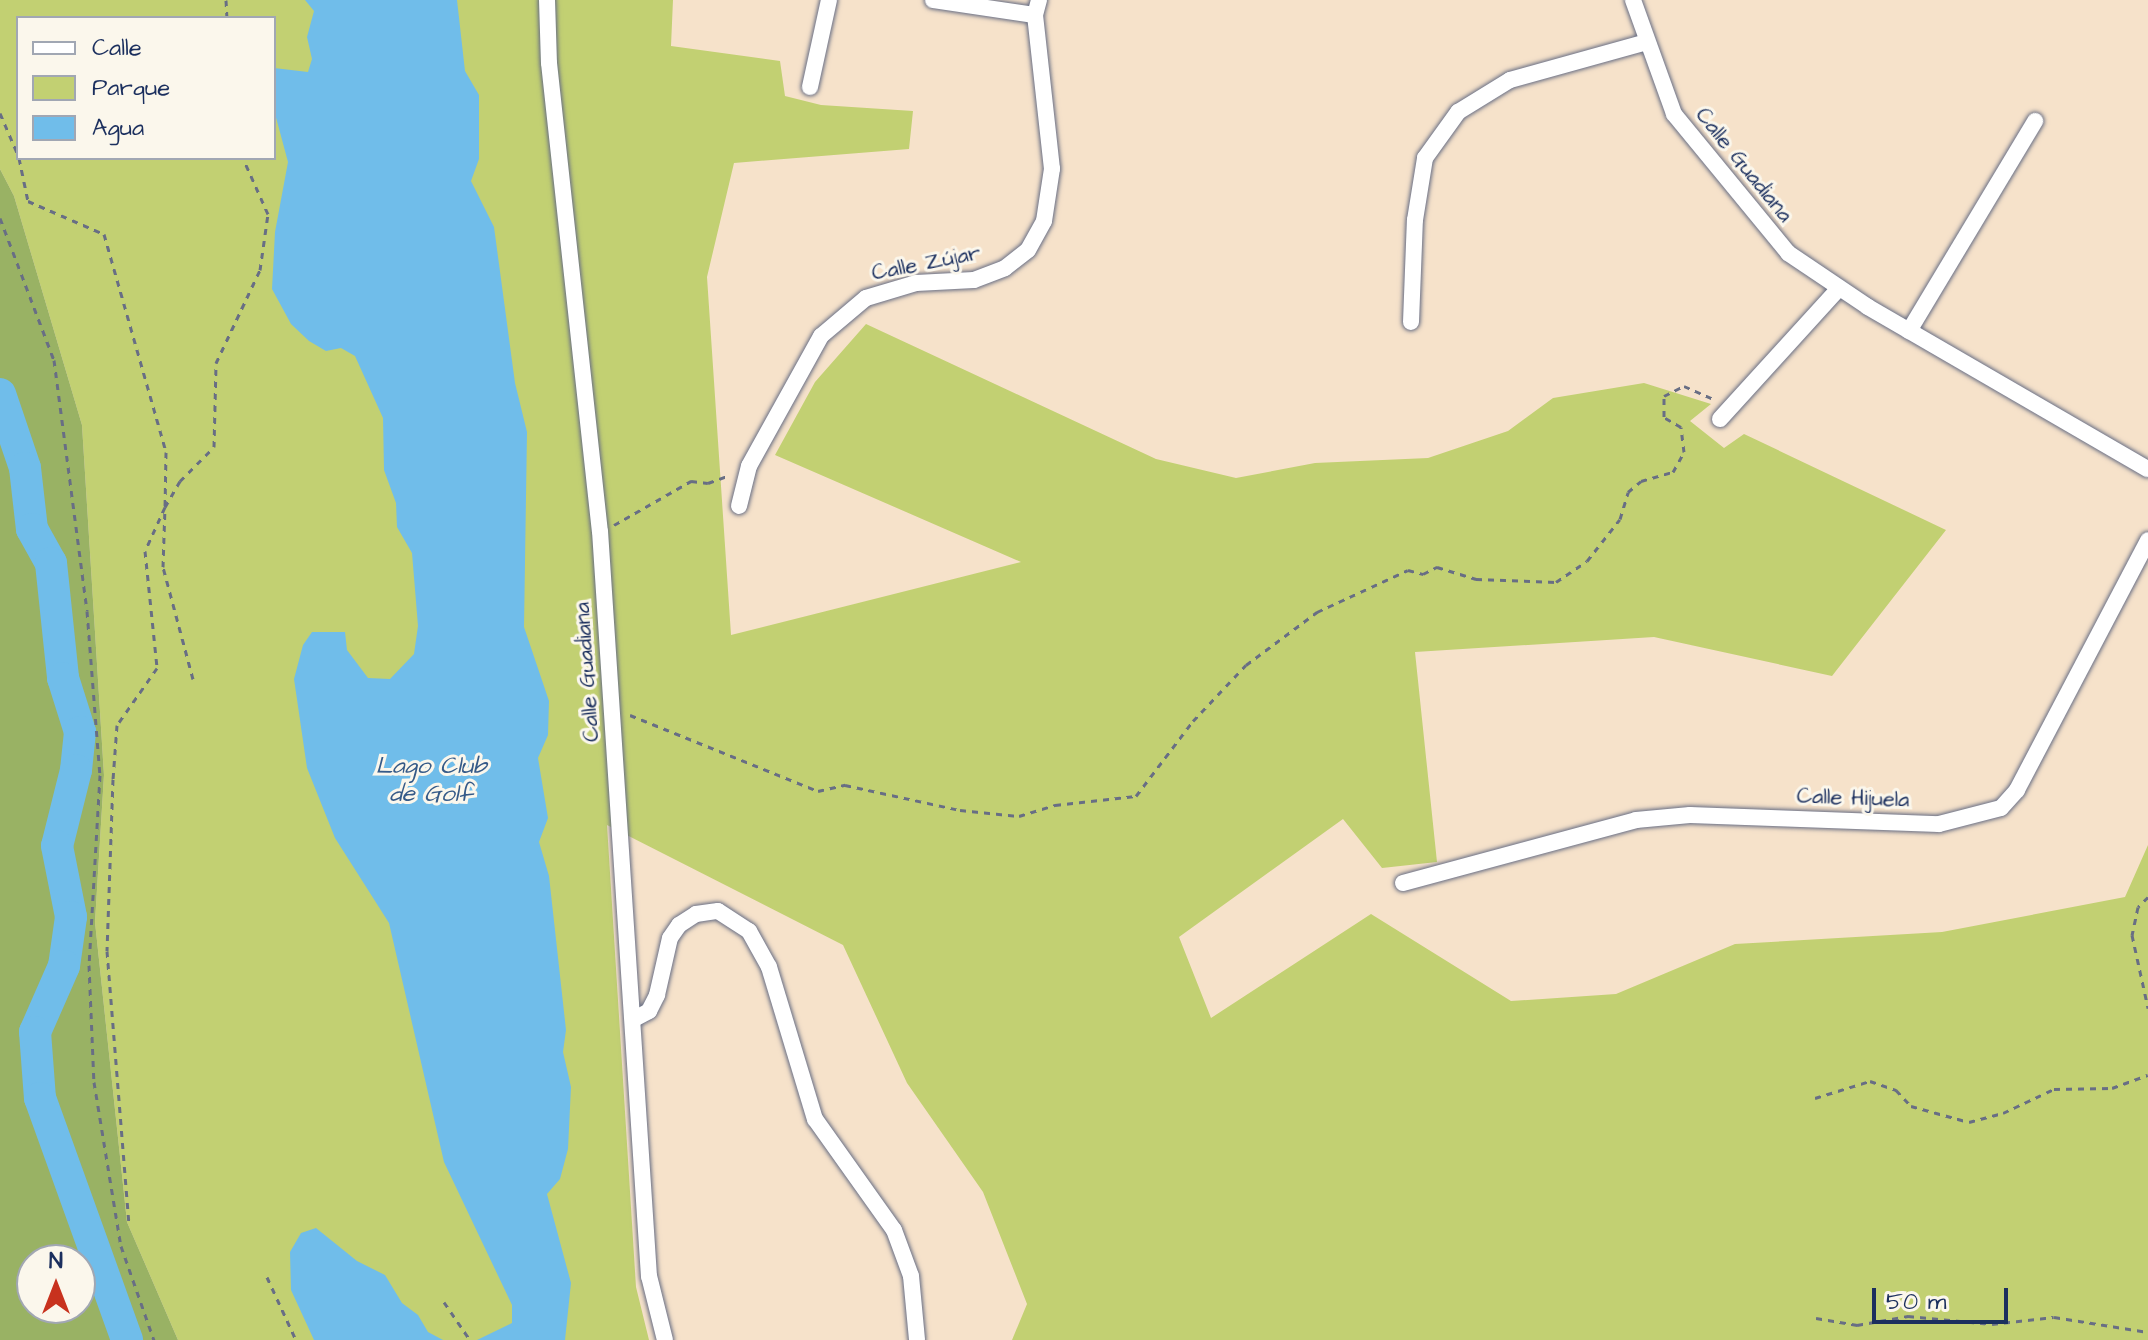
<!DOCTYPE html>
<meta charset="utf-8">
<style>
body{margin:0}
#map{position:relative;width:2148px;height:1340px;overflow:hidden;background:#f6e2ca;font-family:"Architects Daughter",sans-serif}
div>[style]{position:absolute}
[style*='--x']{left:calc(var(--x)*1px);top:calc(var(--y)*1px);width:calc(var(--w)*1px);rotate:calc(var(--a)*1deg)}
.green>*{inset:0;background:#c2d072}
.forest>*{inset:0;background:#99b264}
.water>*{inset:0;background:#70bdea}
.river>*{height:32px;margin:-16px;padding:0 16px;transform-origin:16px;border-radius:16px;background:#70bdea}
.path>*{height:3px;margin-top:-1.5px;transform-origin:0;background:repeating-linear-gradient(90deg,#686e84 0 6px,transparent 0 12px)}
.roads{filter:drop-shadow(0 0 2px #686e84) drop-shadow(0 0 2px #686e84)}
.minor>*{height:16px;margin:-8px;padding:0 8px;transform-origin:8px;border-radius:8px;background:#fff}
span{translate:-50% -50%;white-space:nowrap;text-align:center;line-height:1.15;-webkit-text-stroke:6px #fbf7ec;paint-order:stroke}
.street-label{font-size:22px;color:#1b2f5e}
.water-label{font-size:24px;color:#355a88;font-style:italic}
.legend{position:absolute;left:16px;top:16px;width:260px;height:144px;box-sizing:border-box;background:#fbf7ec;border:2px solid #a1a7b3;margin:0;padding:10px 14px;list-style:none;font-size:24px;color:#1b2f5e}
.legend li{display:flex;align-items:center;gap:16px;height:40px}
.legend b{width:40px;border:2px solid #a1a7b3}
.north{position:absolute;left:16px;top:1244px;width:80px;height:80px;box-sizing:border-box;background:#fbf7ec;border:2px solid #a1a7b3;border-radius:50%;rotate:0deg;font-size:22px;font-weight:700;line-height:32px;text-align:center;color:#1b2f5e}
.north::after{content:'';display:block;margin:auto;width:28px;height:36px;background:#c8321e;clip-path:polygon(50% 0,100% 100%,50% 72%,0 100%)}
.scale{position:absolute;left:1872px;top:1288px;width:136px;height:36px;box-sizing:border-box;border:4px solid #1b2f5e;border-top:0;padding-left:10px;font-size:24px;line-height:28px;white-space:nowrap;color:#1b2f5e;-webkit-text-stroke:6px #fbf7ec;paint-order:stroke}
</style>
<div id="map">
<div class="green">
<i style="clip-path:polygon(evenodd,0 0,673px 0,671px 46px,780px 61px,785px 96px,821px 105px,913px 111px,909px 149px,734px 163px,707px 277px,731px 635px,1021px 562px,775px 455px,815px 382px,866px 324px,1156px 459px,1236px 478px,1315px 463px,1428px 458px,1508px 431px,1553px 398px,1644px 383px,1711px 404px,1690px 421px,1724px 448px,1744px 434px,1946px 530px,1832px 676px,1654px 637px,1415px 652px,1437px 862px,1382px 868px,1343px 819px,1179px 937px,1211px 1018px,1371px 914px,1511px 1001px,1616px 994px,1735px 944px,1942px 932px,2125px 897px,2148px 845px,2148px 1340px,1012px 1340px,1027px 1304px,983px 1192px,907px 1083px,843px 945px,607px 825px,636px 1287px,649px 1340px,178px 1340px,127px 1222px,95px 922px,104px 775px,82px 425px,14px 196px,0 169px,0 0,18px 18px,274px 18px,274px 158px,18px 158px,18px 18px)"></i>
</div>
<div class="forest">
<i style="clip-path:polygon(evenodd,0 169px,14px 196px,82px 425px,104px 775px,95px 922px,127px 1222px,178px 1340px,0 1340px,0 169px,32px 1260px,80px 1260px,80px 1308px,32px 1308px,32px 1260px)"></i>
</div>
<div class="water">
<i style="clip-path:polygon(305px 0,457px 0,465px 71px,479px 95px,479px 159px,471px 181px,494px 227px,515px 383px,527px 432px,524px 627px,549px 701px,548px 735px,538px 758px,548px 818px,539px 842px,549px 876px,566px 1030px,563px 1052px,571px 1087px,568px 1149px,560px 1179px,547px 1194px,571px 1283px,565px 1340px,477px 1340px,512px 1323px,512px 1305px,444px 1162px,389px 923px,335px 838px,307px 768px,294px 679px,303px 645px,312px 632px,345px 632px,347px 650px,368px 678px,390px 679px,414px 654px,418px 626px,412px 553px,397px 527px,396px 503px,384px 470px,383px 418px,355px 356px,341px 348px,326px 351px,309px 341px,291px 324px,272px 289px,275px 232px,288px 162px,274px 110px,274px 68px,308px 72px,312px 59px,307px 37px,314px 11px)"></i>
<i style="clip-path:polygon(316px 1228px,357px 1261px,385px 1275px,402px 1303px,418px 1315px,428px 1332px,443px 1340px,314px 1340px,291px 1290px,290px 1252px,301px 1233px)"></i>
</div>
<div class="river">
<i style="--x:0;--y:394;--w:78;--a:71.3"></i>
<i style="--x:25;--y:468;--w:61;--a:83.5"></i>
<i style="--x:32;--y:529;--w:39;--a:61"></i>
<i style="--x:51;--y:563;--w:116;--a:84"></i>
<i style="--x:63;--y:678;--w:57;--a:72.5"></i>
<i style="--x:80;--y:732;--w:38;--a:96"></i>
<i style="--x:76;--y:770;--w:78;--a:104"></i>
<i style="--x:57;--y:846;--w:72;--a:78.8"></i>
<i style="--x:71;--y:917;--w:49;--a:98.1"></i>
<i style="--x:64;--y:966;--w:72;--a:113.7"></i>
<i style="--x:35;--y:1032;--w:66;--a:85.7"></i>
<i style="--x:40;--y:1098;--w:257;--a:70.2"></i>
</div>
<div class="path">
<i style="--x:226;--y:0;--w:18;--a:87"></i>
<i style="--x:0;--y:113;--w:46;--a:66.8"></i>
<i style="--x:19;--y:158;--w:44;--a:78.2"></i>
<i style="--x:28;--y:201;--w:83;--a:23.5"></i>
<i style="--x:104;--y:234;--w:227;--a:74.1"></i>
<i style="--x:166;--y:452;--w:55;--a:91"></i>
<i style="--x:165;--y:507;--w:48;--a:114.4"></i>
<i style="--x:145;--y:551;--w:118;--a:84.1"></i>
<i style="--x:157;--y:668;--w:70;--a:125.1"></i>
<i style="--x:117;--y:725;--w:54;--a:94.2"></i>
<i style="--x:113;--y:779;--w:172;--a:92"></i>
<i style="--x:107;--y:951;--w:272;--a:85.4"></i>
<i style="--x:0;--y:218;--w:152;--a:69.2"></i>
<i style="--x:54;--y:360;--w:253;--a:82.5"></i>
<i style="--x:87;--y:611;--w:165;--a:85.5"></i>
<i style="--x:100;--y:775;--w:190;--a:93.3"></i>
<i style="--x:89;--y:965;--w:117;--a:87.6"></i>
<i style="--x:94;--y:1082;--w:166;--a:80.7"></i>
<i style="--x:121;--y:1246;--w:100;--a:70.7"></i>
<i style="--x:614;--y:525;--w:89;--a:-29.7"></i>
<i style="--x:691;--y:481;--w:17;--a:7"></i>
<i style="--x:708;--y:483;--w:23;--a:-20"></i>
<i style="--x:193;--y:679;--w:116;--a:-105"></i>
<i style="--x:163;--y:567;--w:60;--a:-88.1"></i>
<i style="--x:165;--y:507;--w:30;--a:-60"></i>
<i style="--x:180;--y:481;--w:48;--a:-45"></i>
<i style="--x:214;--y:447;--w:84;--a:-88.6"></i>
<i style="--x:216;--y:363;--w:103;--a:-64.7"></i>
<i style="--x:260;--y:270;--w:57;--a:-81.9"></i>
<i style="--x:268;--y:214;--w:61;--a:-114.1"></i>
<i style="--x:630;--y:715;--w:203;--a:22"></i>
<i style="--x:818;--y:791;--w:28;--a:-13"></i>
<i style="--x:845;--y:785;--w:118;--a:12.3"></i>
<i style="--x:960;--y:810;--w:59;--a:5.8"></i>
<i style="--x:1019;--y:816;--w:38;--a:-17"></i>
<i style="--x:1055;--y:805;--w:81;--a:-6.3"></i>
<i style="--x:1136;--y:796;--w:94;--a:-52.8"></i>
<i style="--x:1193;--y:721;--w:77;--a:-46.6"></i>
<i style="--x:1246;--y:665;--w:89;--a:-36.7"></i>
<i style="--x:1317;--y:612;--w:100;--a:-24.8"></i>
<i style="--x:1408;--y:570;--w:16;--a:15"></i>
<i style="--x:1423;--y:574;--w:16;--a:-27"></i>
<i style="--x:1437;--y:567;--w:41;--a:17.1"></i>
<i style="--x:1476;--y:579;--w:80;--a:2.1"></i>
<i style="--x:1556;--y:582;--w:37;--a:-34"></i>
<i style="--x:1587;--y:561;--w:53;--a:-51.8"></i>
<i style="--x:1620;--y:519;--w:28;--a:-73"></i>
<i style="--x:1628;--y:492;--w:17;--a:-40"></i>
<i style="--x:1641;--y:481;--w:33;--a:-16"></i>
<i style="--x:1673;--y:472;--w:23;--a:-61"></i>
<i style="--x:1684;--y:452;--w:25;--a:-97"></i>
<i style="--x:1681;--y:427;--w:20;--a:-150"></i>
<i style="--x:1664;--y:417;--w:21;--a:-90"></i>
<i style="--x:1664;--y:396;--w:22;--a:-27"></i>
<i style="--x:1684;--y:386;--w:35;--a:24"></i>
<i style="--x:2148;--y:897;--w:14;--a:135"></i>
<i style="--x:2138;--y:907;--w:29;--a:102"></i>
<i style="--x:2132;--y:935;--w:75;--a:77.6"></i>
<i style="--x:1815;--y:1098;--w:58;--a:-17.2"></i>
<i style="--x:1870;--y:1081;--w:28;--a:19"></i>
<i style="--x:1896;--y:1090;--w:22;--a:47"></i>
<i style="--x:1911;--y:1106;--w:60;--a:15.4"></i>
<i style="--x:1969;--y:1122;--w:35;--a:-15"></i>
<i style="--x:2003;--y:1113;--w:56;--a:-25.2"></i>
<i style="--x:2054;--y:1089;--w:58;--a:-1"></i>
<i style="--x:2112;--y:1088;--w:38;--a:-20"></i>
<i style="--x:267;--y:1277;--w:69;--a:65.3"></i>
<i style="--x:444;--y:1302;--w:46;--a:55.6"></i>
<i style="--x:1816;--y:1318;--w:42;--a:9.7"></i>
<i style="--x:1857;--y:1325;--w:52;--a:-10"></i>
<i style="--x:1908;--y:1316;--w:84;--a:5.4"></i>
<i style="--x:1992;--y:1324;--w:62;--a:-6.4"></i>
<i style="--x:2054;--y:1317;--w:95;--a:9.1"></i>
</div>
<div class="roads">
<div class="minor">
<i style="--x:547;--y:0;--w:63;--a:88.2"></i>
<i style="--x:549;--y:63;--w:471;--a:83.8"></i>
<i style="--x:600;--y:531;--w:747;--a:86.24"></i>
<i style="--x:649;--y:1276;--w:66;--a:76"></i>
<i style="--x:933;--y:0;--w:103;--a:8.4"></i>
<i style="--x:1633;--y:0;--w:121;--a:70.2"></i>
<i style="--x:1674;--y:114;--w:180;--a:50.6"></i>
<i style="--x:1788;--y:253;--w:97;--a:34"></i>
<i style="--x:1868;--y:307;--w:323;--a:30.1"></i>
<i style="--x:810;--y:87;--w:89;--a:-77.7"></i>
<i style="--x:1411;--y:322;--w:102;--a:-87.8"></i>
<i style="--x:1415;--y:220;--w:63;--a:-80.8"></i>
<i style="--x:1425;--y:158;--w:57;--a:-54.3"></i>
<i style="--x:1458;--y:112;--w:61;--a:-31.6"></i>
<i style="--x:1510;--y:80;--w:142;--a:-15.5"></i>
<i style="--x:1909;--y:331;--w:245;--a:-59"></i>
<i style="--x:1720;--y:419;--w:177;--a:-47.7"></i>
<i style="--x:739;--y:506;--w:41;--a:-76"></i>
<i style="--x:749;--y:466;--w:149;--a:-61"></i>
<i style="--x:821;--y:336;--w:59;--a:-40.2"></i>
<i style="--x:866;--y:298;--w:52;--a:-16.7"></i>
<i style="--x:916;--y:283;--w:58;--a:-3"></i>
<i style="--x:974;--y:280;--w:33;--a:-21"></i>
<i style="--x:1005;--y:268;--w:29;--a:-38"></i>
<i style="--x:1028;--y:250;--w:33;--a:-61"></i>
<i style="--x:1044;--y:221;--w:53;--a:-81.3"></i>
<i style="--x:1052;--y:169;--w:155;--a:-96.3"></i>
<i style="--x:1035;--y:15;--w:16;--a:-75"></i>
<i style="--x:1403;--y:883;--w:241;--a:-15.1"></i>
<i style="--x:1636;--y:820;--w:54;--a:-5.3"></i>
<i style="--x:1690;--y:815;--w:249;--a:2.1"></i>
<i style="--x:1939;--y:824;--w:64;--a:-14.5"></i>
<i style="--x:2001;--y:808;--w:24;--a:-48"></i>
<i style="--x:2017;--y:790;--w:282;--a:-62.3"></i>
<i style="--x:636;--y:1018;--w:15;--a:-28"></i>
<i style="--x:649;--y:1011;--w:18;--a:-63"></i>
<i style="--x:657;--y:995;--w:58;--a:-77.2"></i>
<i style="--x:670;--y:938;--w:16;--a:-55"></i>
<i style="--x:679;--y:925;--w:20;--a:-33"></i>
<i style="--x:696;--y:914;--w:22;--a:-8"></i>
<i style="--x:718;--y:911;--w:37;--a:33"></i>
<i style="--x:749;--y:931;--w:41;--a:60.9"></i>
<i style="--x:769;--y:967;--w:159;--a:73.2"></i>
<i style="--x:815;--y:1119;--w:136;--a:54.6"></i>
<i style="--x:894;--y:1230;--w:49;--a:69.7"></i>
<i style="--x:911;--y:1276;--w:64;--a:84.6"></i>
</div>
</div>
<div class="street-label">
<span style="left:1744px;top:165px;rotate:51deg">Calle Guadiana</span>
<span style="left:926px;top:263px;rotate:-11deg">Calle Zújar</span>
<span style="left:587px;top:672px;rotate:-94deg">Calle Guadiana</span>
<span style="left:1853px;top:798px;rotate:2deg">Calle Hijuela</span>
</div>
<div class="water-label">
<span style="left:431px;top:781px">Lago Club<br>de Golf</span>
</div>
<ul class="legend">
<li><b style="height:10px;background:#fff"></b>Calle</li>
<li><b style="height:22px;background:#c2d072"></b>Parque</li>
<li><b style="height:22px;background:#70bdea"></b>Agua</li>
</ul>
<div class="north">N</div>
<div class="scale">50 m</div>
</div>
